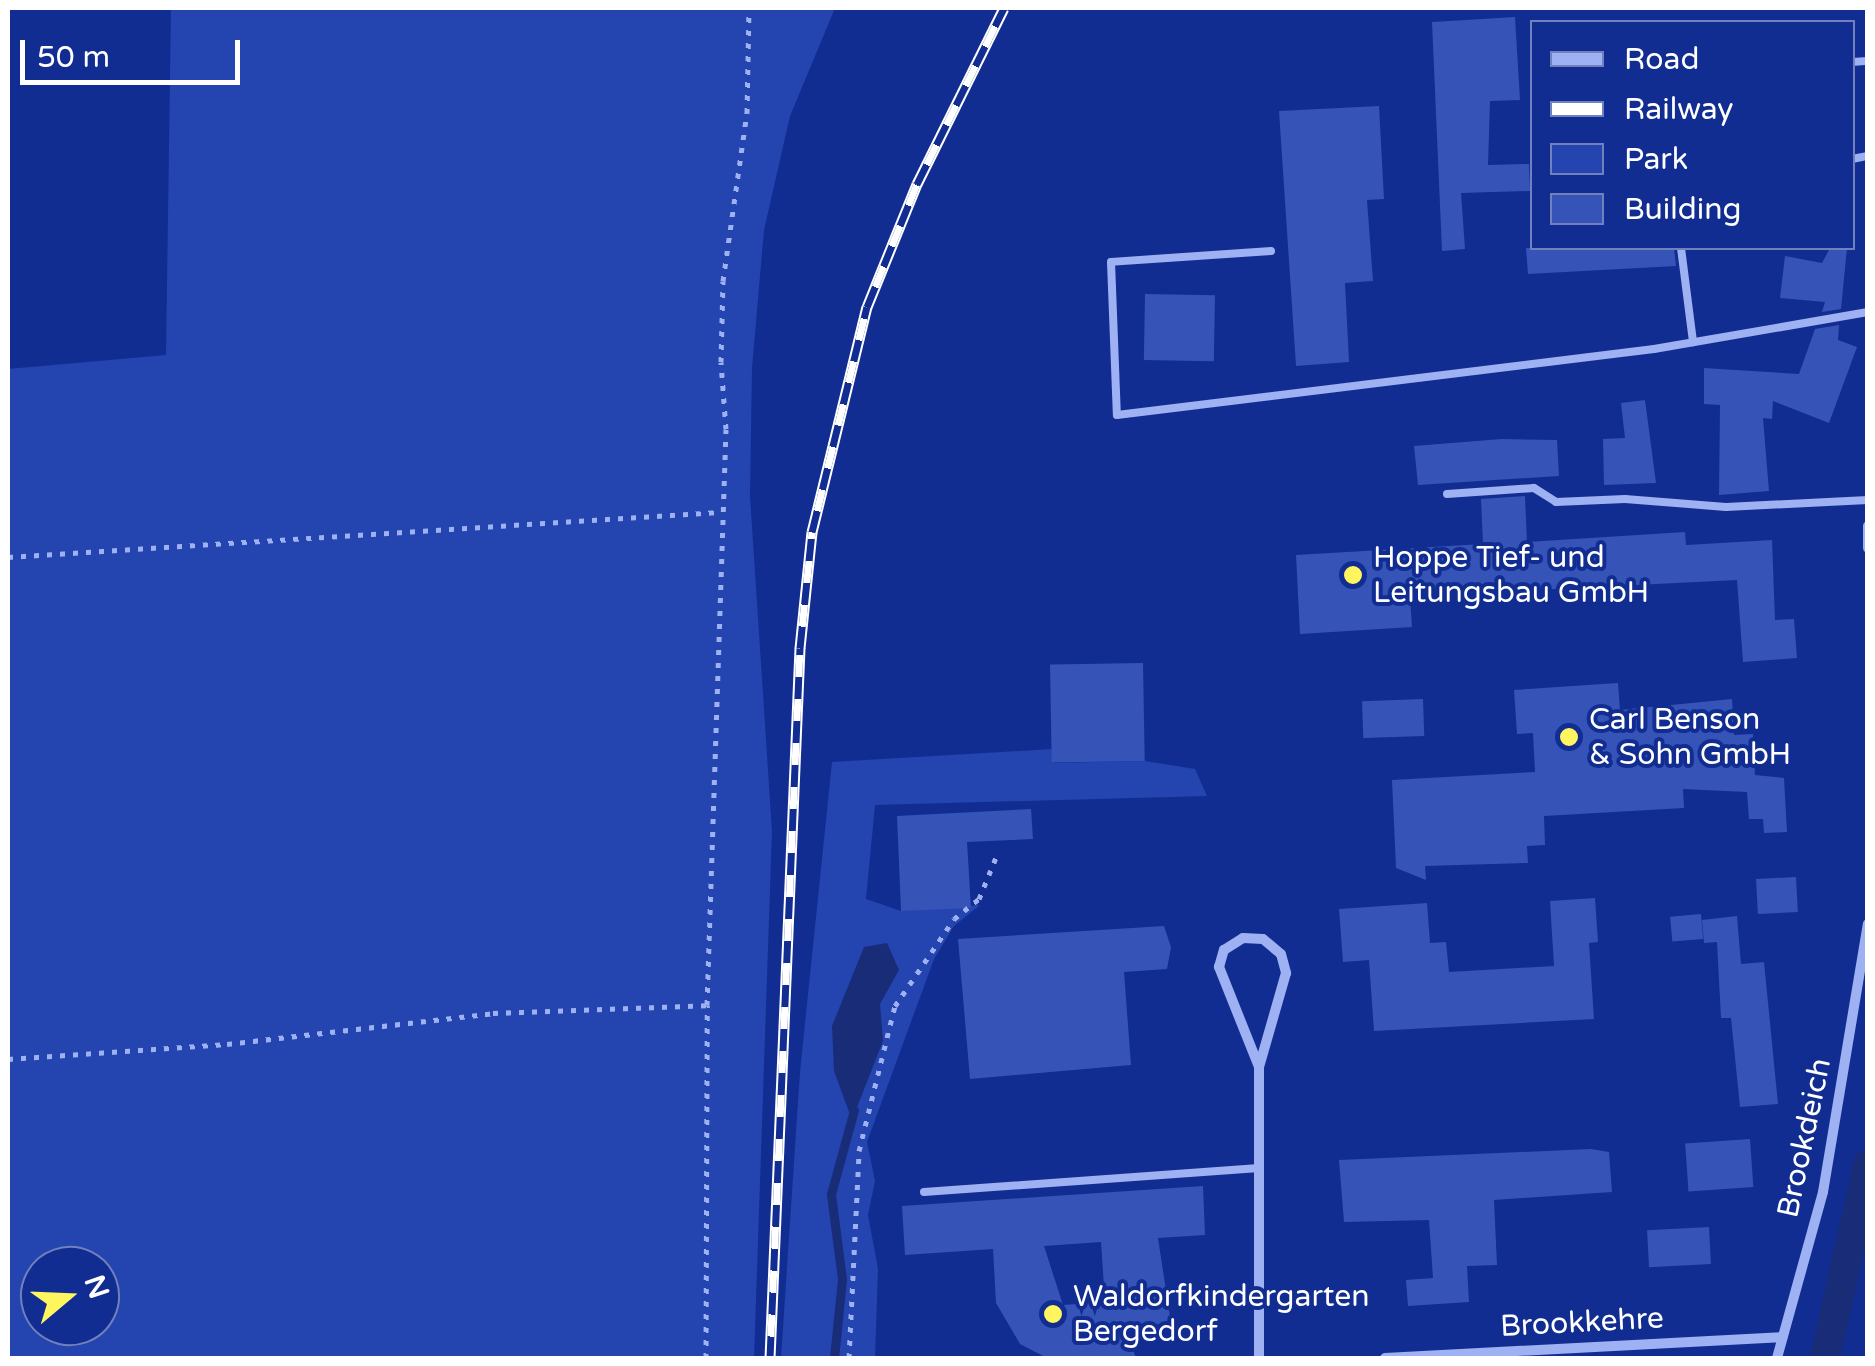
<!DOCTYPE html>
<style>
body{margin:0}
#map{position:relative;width:1875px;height:1366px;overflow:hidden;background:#122d91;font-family:"Varela Round",sans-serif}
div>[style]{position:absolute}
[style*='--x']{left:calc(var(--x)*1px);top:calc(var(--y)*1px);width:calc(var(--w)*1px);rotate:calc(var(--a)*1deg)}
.green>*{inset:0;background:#2444b0}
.water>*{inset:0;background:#182c78}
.stream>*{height:9px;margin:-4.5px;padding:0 4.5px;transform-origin:4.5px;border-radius:4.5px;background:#182c78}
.canal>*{height:30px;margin:-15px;padding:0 15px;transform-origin:15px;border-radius:15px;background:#182c78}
.building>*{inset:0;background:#3653b8;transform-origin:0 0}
.path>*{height:5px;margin-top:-2.5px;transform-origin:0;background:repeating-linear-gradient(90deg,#9eb1f2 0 5px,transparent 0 13px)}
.lane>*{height:8px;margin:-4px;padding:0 4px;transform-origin:4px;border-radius:4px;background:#9eb1f2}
.street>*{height:10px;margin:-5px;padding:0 5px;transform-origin:5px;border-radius:5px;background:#9eb1f2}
.rail>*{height:11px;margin-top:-5.5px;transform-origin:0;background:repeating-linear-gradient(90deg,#122d91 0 22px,#fff 0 44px);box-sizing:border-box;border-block:2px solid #fff}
.dots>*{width:28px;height:28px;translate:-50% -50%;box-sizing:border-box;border:5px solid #122d91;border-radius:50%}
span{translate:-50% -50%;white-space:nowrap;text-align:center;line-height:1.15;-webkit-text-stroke:8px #122d91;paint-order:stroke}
.poi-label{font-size:30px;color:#fff}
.left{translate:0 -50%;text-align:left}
.street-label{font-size:30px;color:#fff}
.frame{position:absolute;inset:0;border:10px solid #fff;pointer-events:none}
.legend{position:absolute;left:1530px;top:20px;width:325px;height:230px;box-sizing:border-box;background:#122d91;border:2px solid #7181bd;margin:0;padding:12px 18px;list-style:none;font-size:30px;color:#fff}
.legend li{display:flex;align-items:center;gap:20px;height:50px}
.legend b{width:50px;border:2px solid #7181bd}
.north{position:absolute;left:20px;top:1246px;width:100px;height:100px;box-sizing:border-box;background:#122d91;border:2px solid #7181bd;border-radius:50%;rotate:71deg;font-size:28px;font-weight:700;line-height:40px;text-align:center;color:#fff}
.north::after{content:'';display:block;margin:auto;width:35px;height:45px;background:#fff55f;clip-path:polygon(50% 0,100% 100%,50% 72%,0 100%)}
.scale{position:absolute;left:20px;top:40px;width:220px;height:45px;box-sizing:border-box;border:5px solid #fff;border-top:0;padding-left:12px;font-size:30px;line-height:35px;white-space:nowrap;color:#fff;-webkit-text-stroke:8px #122d91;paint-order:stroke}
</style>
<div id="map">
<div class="green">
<i style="clip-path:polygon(evenodd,171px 8px,835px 8px,790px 116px,764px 230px,752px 368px,750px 496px,772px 831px,754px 1358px,8px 1358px,8px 369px,166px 355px,171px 8px,40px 1266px,100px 1266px,100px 1326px,40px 1326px,40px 1266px)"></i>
<i style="clip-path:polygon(1052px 749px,1053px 763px,1145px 761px,1195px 769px,1207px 796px,875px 805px,866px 899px,901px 911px,980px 905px,954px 926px,934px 959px,867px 1142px,875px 1181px,868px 1215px,878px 1269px,875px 1358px,781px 1358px,800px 1072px,832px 762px)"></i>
</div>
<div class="water">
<i style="clip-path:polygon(887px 943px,899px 970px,880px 1004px,883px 1041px,852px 1120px,834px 1071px,832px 1026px,864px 947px)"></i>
</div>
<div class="stream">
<i style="--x:834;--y:1358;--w:79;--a:-84.2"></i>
<i style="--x:842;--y:1279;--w:86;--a:-97.4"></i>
<i style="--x:831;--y:1194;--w:87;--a:-74.7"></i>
</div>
<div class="canal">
<i style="--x:1825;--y:1358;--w:198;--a:-77.4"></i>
</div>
<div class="building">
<i style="clip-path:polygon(1515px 17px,1520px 100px,1490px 101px,1488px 165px,1529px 164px,1530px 191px,1461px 193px,1465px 249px,1442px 251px,1432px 22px)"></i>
<i style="clip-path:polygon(1379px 106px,1384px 199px,1367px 200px,1373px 281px,1345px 283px,1349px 362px,1296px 366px,1279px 111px)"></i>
<i style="clip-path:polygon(1526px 248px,1674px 248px,1676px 266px,1528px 274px)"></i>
<i style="clip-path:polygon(1830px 248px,1847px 248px,1841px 309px,1822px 312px,1825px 302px,1780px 298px,1785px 256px,1822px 263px)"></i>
<i style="left:1145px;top:294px;width:70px;height:66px;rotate:1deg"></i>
<i style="clip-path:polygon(1839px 325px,1838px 340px,1857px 347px,1829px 423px,1773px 401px,1772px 419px,1763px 418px,1769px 491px,1719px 495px,1720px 405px,1704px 404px,1704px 368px,1799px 374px,1815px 329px)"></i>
<i style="clip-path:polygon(1645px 400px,1656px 483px,1604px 485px,1603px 439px,1625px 438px,1621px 403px)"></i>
<i style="clip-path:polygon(1502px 439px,1557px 440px,1559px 476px,1418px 485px,1414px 446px)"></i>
<i style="clip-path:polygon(1525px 496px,1527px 542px,1685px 532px,1686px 545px,1772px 540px,1775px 620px,1794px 619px,1797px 658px,1743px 662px,1737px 580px,1410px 596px,1412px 627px,1300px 634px,1296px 555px,1483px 544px,1481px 499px)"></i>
<i style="left:1143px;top:663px;width:98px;height:93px;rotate:89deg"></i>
<i style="clip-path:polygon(1618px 683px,1620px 710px,1732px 699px,1734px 735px,1753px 734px,1755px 775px,1784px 778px,1787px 832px,1764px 833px,1763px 819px,1749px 819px,1747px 792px,1683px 789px,1684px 808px,1544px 816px,1545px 845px,1527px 846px,1528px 863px,1425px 866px,1426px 880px,1396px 868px,1392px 780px,1535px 772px,1533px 733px,1517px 734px,1514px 690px)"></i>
<i style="left:1423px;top:699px;width:37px;height:61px;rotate:88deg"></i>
<i style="clip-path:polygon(1031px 809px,1033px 839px,967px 842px,971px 908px,901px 911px,897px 816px)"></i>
<i style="left:1796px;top:877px;width:35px;height:40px;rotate:87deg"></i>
<i style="clip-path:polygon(1595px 898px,1598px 942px,1589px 943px,1594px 1019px,1374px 1031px,1369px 960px,1343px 962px,1339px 909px,1427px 903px,1430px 943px,1446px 942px,1449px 972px,1554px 966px,1550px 901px)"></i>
<i style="left:1701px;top:914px;width:25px;height:31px;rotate:85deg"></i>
<i style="clip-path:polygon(1737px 916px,1741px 964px,1764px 962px,1778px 1104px,1740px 1107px,1731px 1018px,1721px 1018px,1717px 942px,1704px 943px,1702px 920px)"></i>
<i style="clip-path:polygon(1164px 926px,1171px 947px,1167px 969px,1124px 972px,1131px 1065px,970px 1079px,958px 939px)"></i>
<i style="left:1750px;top:1139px;width:48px;height:65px;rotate:86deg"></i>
<i style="clip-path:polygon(1591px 1149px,1609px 1152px,1612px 1192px,1494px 1200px,1497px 1265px,1467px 1266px,1469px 1302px,1408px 1306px,1406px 1280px,1433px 1278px,1429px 1220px,1344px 1222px,1339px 1160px)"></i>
<i style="clip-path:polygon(evenodd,1203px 1186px,1205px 1235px,1158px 1238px,1171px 1323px,1125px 1328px,1136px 1358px,1047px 1358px,1020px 1344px,996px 1303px,993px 1249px,905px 1255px,902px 1206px,1203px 1186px,1101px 1242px,1105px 1302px,1063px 1305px,1044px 1246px,1101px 1242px)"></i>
<i style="left:1709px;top:1227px;width:37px;height:62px;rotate:87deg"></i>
</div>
<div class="path">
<i style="--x:8;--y:557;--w:713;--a:-3.62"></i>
<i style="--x:8;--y:1059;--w:220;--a:-3.9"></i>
<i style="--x:227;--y:1044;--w:268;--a:-6.6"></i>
<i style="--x:493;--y:1013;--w:214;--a:-2.1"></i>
<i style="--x:706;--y:1358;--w:353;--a:-89.8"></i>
<i style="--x:707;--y:1005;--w:576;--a:-88.11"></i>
<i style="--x:726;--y:429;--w:67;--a:-94.3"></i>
<i style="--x:721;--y:362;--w:81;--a:-88.6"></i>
<i style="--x:723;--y:281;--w:170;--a:-81.9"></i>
<i style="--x:747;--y:113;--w:105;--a:-88.9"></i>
<i style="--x:849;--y:1358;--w:207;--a:-87.2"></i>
<i style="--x:859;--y:1151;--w:149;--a:-76.1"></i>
<i style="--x:895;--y:1006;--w:105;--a:-55.9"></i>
<i style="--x:954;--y:919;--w:32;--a:-39"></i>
<i style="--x:979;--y:899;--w:48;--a:-67.8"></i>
</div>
<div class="lane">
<i style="--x:1852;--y:62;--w:16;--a:-4"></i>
<i style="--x:1852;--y:159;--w:16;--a:-11"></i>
<i style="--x:1681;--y:248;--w:95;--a:82.7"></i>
<i style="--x:1271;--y:251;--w:160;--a:176.1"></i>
<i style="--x:1111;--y:262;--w:153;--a:87.8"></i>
<i style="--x:1117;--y:415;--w:541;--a:-7.01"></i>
<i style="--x:1654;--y:349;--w:217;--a:-9.8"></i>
<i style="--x:1447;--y:494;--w:87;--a:-3.9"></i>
<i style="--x:1534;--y:488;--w:26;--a:32"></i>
<i style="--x:1556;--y:502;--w:69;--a:-2.5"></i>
<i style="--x:1625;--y:499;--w:101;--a:4.5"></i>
<i style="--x:1726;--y:507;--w:142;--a:-2.8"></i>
<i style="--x:924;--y:1192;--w:336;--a:-4.1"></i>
</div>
<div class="street">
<i style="--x:1868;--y:526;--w:22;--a:90"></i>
<i style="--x:1259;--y:1067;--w:108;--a:-111.8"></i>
<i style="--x:1219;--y:967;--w:18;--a:-74"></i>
<i style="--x:1224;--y:950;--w:22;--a:-32"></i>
<i style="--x:1243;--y:938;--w:20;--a:3"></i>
<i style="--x:1263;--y:939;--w:23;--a:40"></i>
<i style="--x:1281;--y:954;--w:20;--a:75"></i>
<i style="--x:1286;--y:973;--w:98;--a:106"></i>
<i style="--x:1259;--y:1067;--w:291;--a:90"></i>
<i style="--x:1385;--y:1358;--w:398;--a:-3"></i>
<i style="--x:1777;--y:1358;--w:172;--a:-74.5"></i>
<i style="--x:1823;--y:1192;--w:272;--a:-80.5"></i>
</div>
<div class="rail">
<i style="--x:770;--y:1358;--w:711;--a:-87.58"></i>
<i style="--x:800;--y:648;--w:117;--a:-84.1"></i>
<i style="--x:812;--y:532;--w:232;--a:-76.3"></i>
<i style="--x:867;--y:307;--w:133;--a:-67.9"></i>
<i style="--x:917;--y:184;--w:196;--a:-63.7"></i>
</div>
<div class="dots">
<i style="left:1353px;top:575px;background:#fff55f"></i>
<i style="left:1569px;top:737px;background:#fff55f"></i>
<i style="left:1053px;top:1314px;background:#fff55f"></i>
</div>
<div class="poi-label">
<span class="left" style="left:1373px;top:575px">Hoppe Tief- und<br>Leitungsbau GmbH</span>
<span class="left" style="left:1589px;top:737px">Carl Benson<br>&amp; Sohn GmbH</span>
<span class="left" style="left:1073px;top:1314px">Waldorfkindergarten<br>Bergedorf</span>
</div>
<div class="street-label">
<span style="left:1805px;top:1138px;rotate:-78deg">Brookdeich</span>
<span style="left:1582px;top:1323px;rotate:-3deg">Brookkehre</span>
</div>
<div class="frame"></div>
<ul class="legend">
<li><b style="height:12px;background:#9eb1f2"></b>Road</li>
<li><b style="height:12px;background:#fff"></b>Railway</li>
<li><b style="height:28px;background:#2444b0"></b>Park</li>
<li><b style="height:28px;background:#3653b8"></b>Building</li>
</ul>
<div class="north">N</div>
<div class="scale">50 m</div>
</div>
